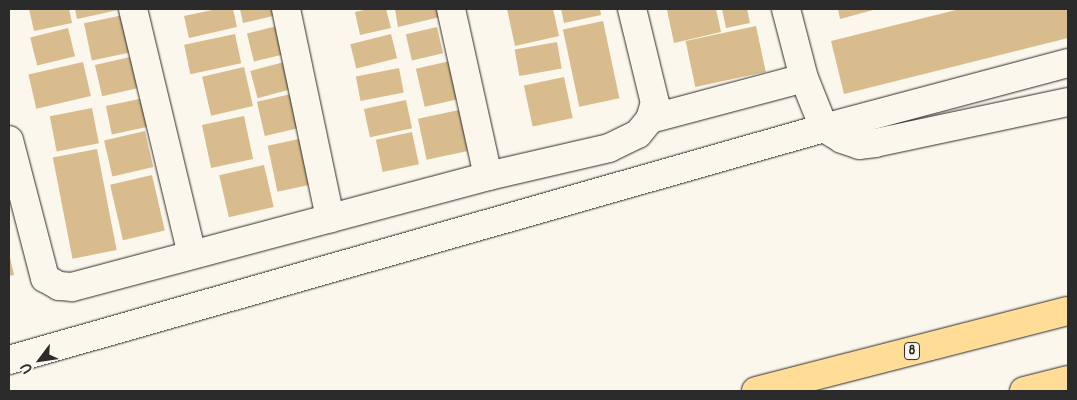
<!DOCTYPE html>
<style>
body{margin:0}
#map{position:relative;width:1077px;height:400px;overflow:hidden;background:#fbf7ec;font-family:Pangolin,sans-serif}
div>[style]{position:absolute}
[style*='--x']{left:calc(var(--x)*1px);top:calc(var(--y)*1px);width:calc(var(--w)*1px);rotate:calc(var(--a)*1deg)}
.building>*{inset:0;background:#d8bc8d;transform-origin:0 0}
.roads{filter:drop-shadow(0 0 1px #2b2b2b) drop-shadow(0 0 1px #2b2b2b)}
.minor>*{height:28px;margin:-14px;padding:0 14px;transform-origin:14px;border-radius:14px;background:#fbf7ec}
.highway>*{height:28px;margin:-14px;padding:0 14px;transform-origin:14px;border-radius:14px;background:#ffdd96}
span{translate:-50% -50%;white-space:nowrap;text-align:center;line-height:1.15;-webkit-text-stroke:5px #fbf7ec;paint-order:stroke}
.shield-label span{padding:1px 4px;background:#fbf7ec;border:1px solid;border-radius:4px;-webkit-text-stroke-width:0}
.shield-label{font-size:12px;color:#2b2b2b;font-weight:700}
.frame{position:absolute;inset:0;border:10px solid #2b2b2b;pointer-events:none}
.north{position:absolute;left:15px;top:335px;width:50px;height:50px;-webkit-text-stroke:4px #fbf7ec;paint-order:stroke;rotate:239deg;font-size:14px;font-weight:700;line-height:20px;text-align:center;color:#2b2b2b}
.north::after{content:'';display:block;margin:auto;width:18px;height:22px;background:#2b2b2b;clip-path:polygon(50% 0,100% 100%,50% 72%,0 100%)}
</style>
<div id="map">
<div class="building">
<i style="clip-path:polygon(29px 9px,69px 9px,72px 23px,34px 31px)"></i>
<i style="clip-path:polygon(75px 9px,118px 9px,118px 10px,77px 19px)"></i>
<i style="clip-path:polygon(217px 9px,233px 9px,237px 27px,189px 38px,184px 16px)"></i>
<i style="clip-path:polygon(240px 9px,271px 9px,273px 16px,243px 23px)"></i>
<i style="clip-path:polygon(369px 9px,386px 9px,391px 28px,360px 35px,355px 12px)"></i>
<i style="clip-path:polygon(395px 9px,438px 9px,440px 17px,398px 27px)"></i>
<i style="clip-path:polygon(507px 9px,553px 9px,559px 36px,515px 46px)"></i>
<i style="clip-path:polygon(561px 9px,600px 9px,601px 15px,564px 23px)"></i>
<i style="clip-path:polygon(716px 9px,721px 32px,674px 43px,667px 10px)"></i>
<i style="clip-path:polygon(722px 9px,747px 9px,750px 23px,726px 28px)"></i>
<i style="clip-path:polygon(838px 9px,877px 9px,840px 19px)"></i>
<i style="clip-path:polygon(960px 9px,1068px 9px,1068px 38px,844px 94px,831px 41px)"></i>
<i style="left:128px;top:14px;width:38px;height:45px;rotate:78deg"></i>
<i style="left:603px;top:21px;width:79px;height:41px;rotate:78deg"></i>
<i style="left:277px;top:26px;width:29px;height:31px;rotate:76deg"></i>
<i style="left:756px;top:26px;width:47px;height:72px;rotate:78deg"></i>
<i style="left:437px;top:27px;width:27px;height:32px;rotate:77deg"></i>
<i style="left:68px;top:28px;width:29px;height:39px;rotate:76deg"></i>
<i style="left:235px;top:34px;width:30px;height:52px;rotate:78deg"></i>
<i style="left:391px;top:34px;width:25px;height:42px;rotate:76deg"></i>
<i style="left:557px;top:42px;width:27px;height:43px;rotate:80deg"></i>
<i style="left:130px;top:57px;width:32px;height:36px;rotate:77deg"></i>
<i style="left:288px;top:61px;width:28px;height:39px;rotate:75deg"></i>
<i style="left:450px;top:61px;width:39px;height:35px;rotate:77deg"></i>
<i style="left:83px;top:62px;width:35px;height:56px;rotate:77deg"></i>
<i style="left:244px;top:67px;width:40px;height:43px;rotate:77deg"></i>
<i style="left:399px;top:68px;width:25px;height:44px;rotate:79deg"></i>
<i style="left:564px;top:77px;width:42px;height:41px;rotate:78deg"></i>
<i style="left:291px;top:94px;width:35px;height:35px;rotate:77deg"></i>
<i style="left:144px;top:98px;width:29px;height:39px;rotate:78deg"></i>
<i style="left:406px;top:100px;width:29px;height:43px;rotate:78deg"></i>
<i style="left:92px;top:108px;width:36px;height:43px;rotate:79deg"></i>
<i style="left:459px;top:110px;width:42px;height:42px;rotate:78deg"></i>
<i style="left:244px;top:116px;width:44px;height:43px;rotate:78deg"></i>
<i style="left:145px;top:131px;width:37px;height:42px;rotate:77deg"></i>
<i style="left:412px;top:132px;width:33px;height:37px;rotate:78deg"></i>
<i style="left:299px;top:139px;width:47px;height:32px;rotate:78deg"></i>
<i style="left:97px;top:149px;width:103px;height:45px;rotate:79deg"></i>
<i style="left:264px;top:165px;width:43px;height:46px;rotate:77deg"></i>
<i style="left:152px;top:175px;width:57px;height:43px;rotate:77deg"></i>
<i style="clip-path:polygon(9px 253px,14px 275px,9px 276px)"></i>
</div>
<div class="roads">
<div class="minor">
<i style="--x:133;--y:9;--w:252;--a:76.5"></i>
<i style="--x:286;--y:9;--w:214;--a:78.1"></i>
<i style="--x:451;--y:9;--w:171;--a:77.5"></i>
<i style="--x:786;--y:9;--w:71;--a:75.4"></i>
<i style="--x:804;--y:78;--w:54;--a:68.2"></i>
<i style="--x:824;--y:128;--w:21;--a:31"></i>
<i style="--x:842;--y:139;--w:18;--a:19"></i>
<i style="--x:859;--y:145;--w:16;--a:-7"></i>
<i style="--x:875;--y:143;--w:197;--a:-12"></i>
<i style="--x:650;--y:119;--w:159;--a:-14.9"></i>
<i style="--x:9;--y:140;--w:143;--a:75.4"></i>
<i style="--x:45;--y:278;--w:16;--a:30"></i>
<i style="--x:59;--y:286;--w:13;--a:4"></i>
<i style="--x:72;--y:287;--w:431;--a:-14.9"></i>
<i style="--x:488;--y:176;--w:124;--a:-13"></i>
<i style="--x:609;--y:148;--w:32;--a:-26"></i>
<i style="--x:638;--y:134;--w:19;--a:-51"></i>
<i style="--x:650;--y:119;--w:17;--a:-73"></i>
<i style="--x:655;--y:103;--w:97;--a:-103.7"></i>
<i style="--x:9;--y:360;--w:847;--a:-15.89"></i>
<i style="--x:824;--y:128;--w:253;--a:-14.9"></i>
</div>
<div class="highway">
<i style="--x:756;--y:391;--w:322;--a:-14.4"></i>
<i style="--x:1024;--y:391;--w:45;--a:-14"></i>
</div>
</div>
<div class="shield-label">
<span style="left:912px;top:351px">8</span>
</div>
<div class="frame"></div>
<div class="north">U</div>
</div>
